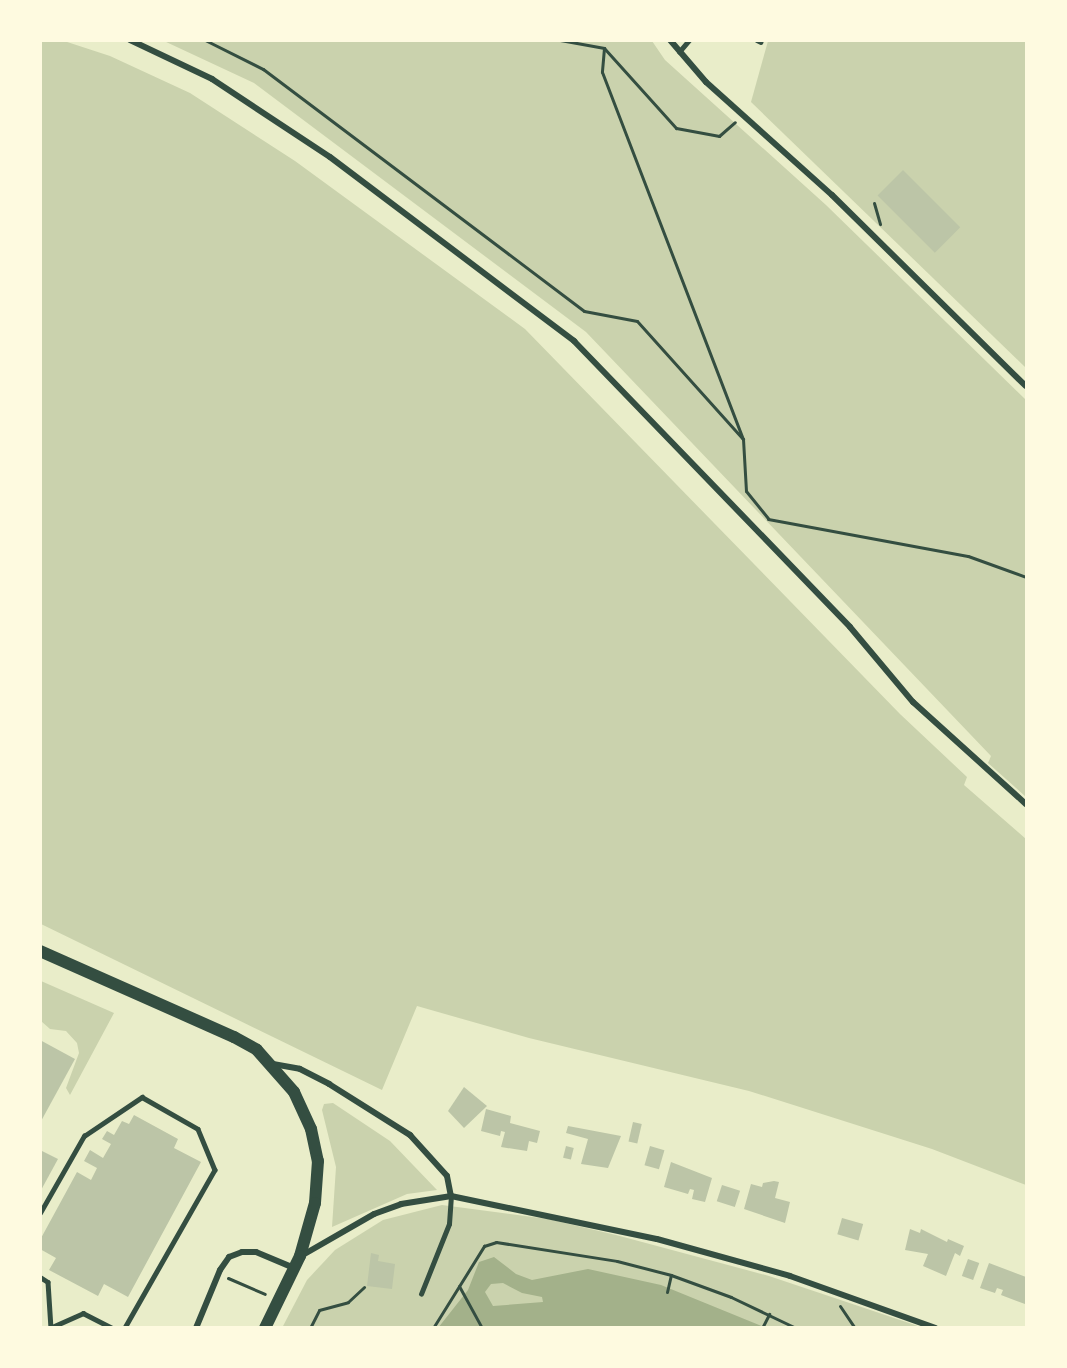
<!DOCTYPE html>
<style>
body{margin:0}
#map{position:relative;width:1067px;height:1368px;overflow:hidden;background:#e9edc9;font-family:"Alegreya Sans",sans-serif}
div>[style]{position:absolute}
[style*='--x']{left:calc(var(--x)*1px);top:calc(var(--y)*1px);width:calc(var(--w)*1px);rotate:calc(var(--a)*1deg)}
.green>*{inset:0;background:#cad2ad}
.water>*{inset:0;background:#a3b18a}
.building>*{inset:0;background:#bcc5a7;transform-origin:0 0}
.path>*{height:3px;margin:-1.5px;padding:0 1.5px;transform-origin:1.5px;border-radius:1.5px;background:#344e41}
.service>*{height:4.5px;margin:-2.25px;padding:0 2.25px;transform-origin:2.25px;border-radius:2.25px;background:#344e41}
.minor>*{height:6px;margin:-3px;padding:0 3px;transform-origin:3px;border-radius:3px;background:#344e41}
.secondary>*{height:12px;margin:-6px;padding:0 6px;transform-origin:6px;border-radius:6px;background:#344e41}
span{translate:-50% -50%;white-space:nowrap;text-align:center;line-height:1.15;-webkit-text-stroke:5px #fefae0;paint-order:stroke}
.frame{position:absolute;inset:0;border:42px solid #fefae0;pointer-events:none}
</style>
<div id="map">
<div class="green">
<i style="clip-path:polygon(61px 40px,110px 56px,190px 93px,295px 161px,525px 329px,900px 714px,967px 777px,964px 785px,1026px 839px,1026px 1185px,932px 1149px,749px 1091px,529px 1038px,417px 1006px,382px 1090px,41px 924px,40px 41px)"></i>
<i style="clip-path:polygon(164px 41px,652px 41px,665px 60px,826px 205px,1026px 400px,1026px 797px,988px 763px,991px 756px,586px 332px,254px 83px)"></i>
<i style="clip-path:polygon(768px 41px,1026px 41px,1026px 368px,751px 102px)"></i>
<i style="clip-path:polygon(41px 981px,114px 1013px,70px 1095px,66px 1088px,79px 1053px,77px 1043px,66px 1031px,50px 1029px,41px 1021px)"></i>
<i style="clip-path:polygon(333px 1103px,390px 1141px,437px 1190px,407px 1194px,332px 1227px,336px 1167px,322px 1110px,324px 1104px)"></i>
<i style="clip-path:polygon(442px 1205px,548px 1219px,616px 1235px,769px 1276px,921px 1327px,282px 1328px,307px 1280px,335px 1250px,383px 1220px)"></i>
</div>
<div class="water">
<i style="clip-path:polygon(evenodd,494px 1257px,516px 1274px,532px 1280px,588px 1269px,661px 1285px,764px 1327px,438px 1328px,468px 1290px,479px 1262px,494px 1257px,503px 1283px,522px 1293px,542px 1297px,543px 1302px,493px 1306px,485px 1292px,491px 1284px,503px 1283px)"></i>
</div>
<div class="building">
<i style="left:903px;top:170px;width:81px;height:36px;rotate:45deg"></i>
<i style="clip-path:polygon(40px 1040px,75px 1059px,40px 1123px)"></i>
<i style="clip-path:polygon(464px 1087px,487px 1106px,464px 1128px,448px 1111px)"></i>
<i style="clip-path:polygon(486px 1109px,511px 1116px,510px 1123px,540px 1131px,537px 1143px,529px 1141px,527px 1151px,501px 1147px,505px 1132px,501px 1131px,500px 1136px,481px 1131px)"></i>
<i style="clip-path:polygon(134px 1115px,178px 1139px,174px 1148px,201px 1162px,128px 1297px,104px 1284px,98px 1296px,49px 1270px,56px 1258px,40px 1249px,40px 1240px,77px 1172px,91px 1180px,97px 1168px,84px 1161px,90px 1150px,103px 1158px,111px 1144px,102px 1139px,107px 1131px,114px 1135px,122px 1121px,129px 1124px)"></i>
<i style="left:633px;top:1122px;width:9px;height:20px;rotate:13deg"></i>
<i style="clip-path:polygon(568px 1126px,621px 1136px,608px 1168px,581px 1164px,588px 1139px,566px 1133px)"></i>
<i style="left:566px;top:1146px;width:8px;height:12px;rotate:14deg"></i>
<i style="left:650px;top:1146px;width:15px;height:20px;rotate:16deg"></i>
<i style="clip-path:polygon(40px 1150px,58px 1159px,40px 1192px)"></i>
<i style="clip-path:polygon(671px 1162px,712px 1178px,705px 1202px,692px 1199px,694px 1190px,690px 1189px,688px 1194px,664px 1187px)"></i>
<i style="clip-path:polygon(774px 1181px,779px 1182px,775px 1198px,790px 1202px,785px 1223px,744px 1209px,751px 1184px,762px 1187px,763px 1183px)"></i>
<i style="left:722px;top:1185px;width:19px;height:17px;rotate:18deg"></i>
<i style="left:842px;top:1218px;width:22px;height:17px;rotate:16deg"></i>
<i style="clip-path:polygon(910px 1229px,920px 1233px,921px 1229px,947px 1242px,948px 1239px,964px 1246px,960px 1256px,955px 1253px,946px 1276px,923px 1266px,928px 1254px,905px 1250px)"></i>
<i style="clip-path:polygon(371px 1253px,379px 1255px,378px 1261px,395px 1264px,392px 1289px,367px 1286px)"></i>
<i style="left:968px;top:1259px;width:12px;height:18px;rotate:20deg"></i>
<i style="clip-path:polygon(989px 1263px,1026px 1277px,1025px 1304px,1001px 1295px,1003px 1290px,997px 1288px,995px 1293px,980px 1288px)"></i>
</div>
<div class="path">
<i style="--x:205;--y:40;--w:65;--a:26.6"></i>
<i style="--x:263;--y:69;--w:402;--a:37"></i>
<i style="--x:584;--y:311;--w:54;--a:10.7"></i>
<i style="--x:637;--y:321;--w:159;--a:48.1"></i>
<i style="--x:560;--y:40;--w:45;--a:10.3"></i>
<i style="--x:604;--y:48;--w:24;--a:95"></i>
<i style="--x:602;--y:72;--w:393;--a:69"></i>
<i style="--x:743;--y:439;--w:52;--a:86.7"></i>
<i style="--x:746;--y:491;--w:35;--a:51"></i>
<i style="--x:604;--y:48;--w:108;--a:48"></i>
<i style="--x:676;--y:128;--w:44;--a:10.5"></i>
<i style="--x:719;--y:136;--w:21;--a:-41"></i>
<i style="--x:874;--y:203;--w:22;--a:74"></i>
<i style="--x:768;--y:519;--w:203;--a:10.5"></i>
<i style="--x:968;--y:556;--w:62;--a:19.9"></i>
<i style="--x:228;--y:1278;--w:40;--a:23.4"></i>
<i style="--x:459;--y:1286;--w:48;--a:61.3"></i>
<i style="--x:667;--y:1292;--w:17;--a:-77"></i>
<i style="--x:840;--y:1306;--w:27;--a:56"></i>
<i style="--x:310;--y:1328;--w:20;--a:-63"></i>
<i style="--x:319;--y:1310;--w:30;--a:-15"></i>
<i style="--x:348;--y:1302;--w:22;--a:-43"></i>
<i style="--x:433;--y:1328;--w:97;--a:-58.1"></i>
<i style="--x:484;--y:1246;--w:13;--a:-18"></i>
<i style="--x:496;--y:1242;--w:122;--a:8.9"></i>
<i style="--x:617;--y:1261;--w:56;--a:14.5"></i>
<i style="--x:671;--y:1275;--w:64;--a:20.1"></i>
<i style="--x:731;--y:1297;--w:72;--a:25.5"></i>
<i style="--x:762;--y:1328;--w:16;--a:-63"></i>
</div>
<div class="service">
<i style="--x:757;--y:40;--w:4;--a:27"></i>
<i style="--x:679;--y:52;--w:16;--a:-50"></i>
<i style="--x:40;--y:1213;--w:89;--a:-60.3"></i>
<i style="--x:84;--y:1136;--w:70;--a:-33.9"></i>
<i style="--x:142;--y:1097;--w:64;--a:29.7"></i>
<i style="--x:198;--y:1129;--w:44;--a:67.5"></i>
<i style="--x:215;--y:1170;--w:182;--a:119.7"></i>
<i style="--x:40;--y:1277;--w:9;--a:32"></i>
<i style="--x:48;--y:1282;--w:46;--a:86.3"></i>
<i style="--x:421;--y:1294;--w:75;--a:-68.2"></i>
<i style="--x:449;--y:1224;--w:28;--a:-86"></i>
<i style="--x:52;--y:1327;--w:34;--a:-24"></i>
<i style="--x:83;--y:1313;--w:33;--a:27"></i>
</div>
<div class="minor">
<i style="--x:130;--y:40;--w:91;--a:25.4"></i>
<i style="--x:212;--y:79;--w:141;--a:33.5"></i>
<i style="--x:330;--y:157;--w:306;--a:37"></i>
<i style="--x:574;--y:341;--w:397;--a:46"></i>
<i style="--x:850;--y:627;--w:98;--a:50"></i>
<i style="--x:913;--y:702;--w:152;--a:42.1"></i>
<i style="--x:670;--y:40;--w:55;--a:49.4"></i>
<i style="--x:706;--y:82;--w:169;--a:41.9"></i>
<i style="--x:832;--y:195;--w:272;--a:44.6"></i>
<i style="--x:273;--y:1064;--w:27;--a:10"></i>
<i style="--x:300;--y:1069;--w:33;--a:27"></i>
<i style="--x:329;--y:1084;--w:96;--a:32.2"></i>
<i style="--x:410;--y:1135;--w:55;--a:47.9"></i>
<i style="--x:447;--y:1176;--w:20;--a:79"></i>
<i style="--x:301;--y:1256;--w:84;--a:-29.9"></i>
<i style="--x:374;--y:1214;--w:29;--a:-20"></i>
<i style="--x:401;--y:1204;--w:51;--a:-9.1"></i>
<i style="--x:451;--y:1196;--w:210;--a:11.8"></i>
<i style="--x:657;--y:1239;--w:138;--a:15.5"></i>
<i style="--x:790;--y:1276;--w:154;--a:19.7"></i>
<i style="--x:196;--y:1328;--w:63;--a:-67.5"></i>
<i style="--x:220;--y:1270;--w:16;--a:-55"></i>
<i style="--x:229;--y:1257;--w:14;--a:-21"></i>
<i style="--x:242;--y:1252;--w:14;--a:0"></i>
<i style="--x:256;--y:1252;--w:41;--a:22.8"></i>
</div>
<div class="secondary">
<i style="--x:40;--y:951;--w:212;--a:23.9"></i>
<i style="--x:234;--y:1037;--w:26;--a:29"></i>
<i style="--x:257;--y:1050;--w:56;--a:48.6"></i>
<i style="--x:294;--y:1092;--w:41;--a:65.3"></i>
<i style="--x:311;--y:1129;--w:33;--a:78"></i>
<i style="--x:318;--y:1161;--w:42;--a:94.1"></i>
<i style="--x:315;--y:1203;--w:55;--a:105.8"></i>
<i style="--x:300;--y:1256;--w:80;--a:115.9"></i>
</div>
<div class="frame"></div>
</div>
